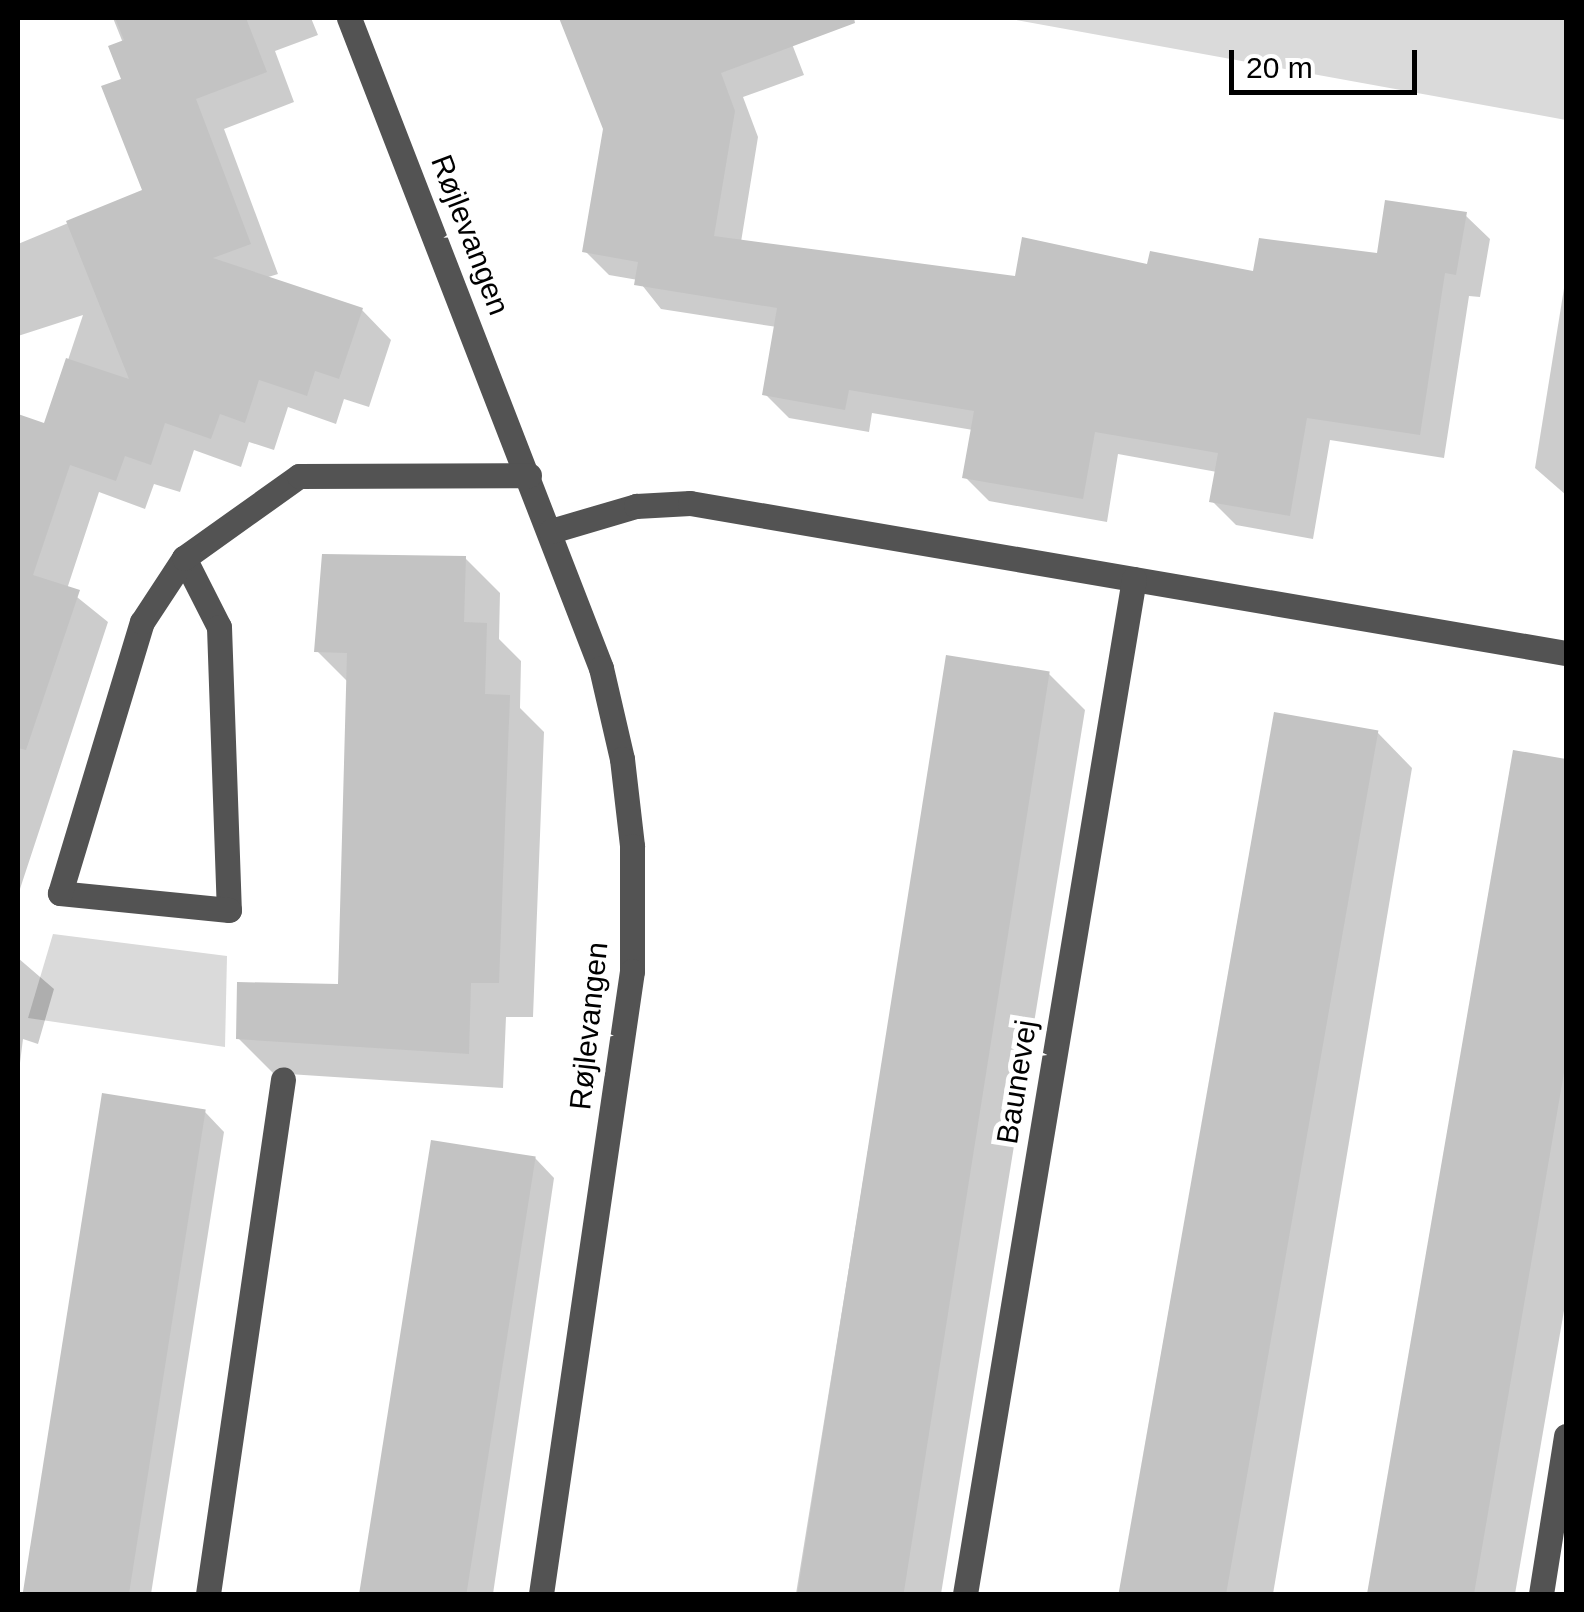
<!DOCTYPE html>
<meta charset="utf-8">
<style>
body{margin:0}
#map{position:relative;width:1584px;height:1612px;overflow:hidden;background:#fff;font-family:Helvetica,sans-serif}
div>[style]{position:absolute}
[style*='--x']{left:calc(var(--x)*1px);top:calc(var(--y)*1px);width:calc(var(--w)*1px);rotate:calc(var(--a)*1deg)}
.green>*{inset:0;background:#dadada}
.shadow>*{inset:0;background:#0003}
.building>*{inset:0;background:#c3c3c3;transform-origin:0 0}
.minor>*{height:25px;margin:-12.5px;padding:0 12.5px;transform-origin:12.5px;border-radius:12.5px;background:#535353}
span{translate:-50% -50%;white-space:nowrap;text-align:center;line-height:1.15;-webkit-text-stroke:10px #fff;paint-order:stroke}
.street-label{font-size:30px;color:#000}
.frame{position:absolute;inset:0;border:20px solid #000;pointer-events:none}
.scale{position:absolute;left:1229px;top:50px;width:188px;height:45px;box-sizing:border-box;border:5px solid #000;border-top:0;padding-left:12px;font-size:30px;line-height:35px;white-space:nowrap;color:#000;-webkit-text-stroke:8px #fff;paint-order:stroke}
</style>
<div id="map">
<div class="green">
<i style="clip-path:polygon(1005px 18px,1566px 18px,1566px 120px)"></i>
<i style="clip-path:polygon(53px 934px,227px 956px,225px 1047px,28px 1018px)"></i>
</div>
<div class="shadow">
<i style="clip-path:polygon(113px 18px,311px 18px,318px 35px,275px 51px,294px 102px,224px 129px,278px 274px,265px 278px,362px 310px,391px 340px,369px 407px,344px 399px,336px 424px,288px 407px,274px 450px,249px 442px,241px 467px,194px 450px,180px 492px,154px 484px,145px 509px,99px 492px,67px 589px,108px 622px,18px 895px,18px 417px,46px 426px,83px 315px,18px 336px,18px 244px,145px 191px,123px 43px)"></i>
<i style="clip-path:polygon(581px 18px,782px 18px,804px 75px,743px 97px,758px 137px,741px 242px,1017px 279px,1149px 267px,1255px 273px,1379px 255px,1465px 215px,1490px 239px,1480px 297px,1469px 296px,1444px 458px,1330px 440px,1313px 539px,1236px 525px,1212px 501px,1217px 472px,1118px 454px,1107px 522px,989px 501px,965px 477px,973px 430px,872px 413px,869px 432px,789px 418px,765px 394px,777px 327px,661px 309px,638px 280px,609px 275px,585px 251px,606px 129px,564px 24px)"></i>
<i style="clip-path:polygon(1566px 276px,1566px 495px,1535px 468px)"></i>
<i style="clip-path:polygon(465px 558px,500px 593px,499px 639px,521px 661px,520px 708px,544px 732px,533px 1017px,506px 1017px,503px 1088px,273px 1073px,238px 1038px,340px 986px,349px 683px,317px 651px)"></i>
<i style="clip-path:polygon(948px 658px,1049px 674px,1085px 710px,941px 1594px,796px 1594px)"></i>
<i style="clip-path:polygon(1276px 715px,1377px 732px,1412px 768px,1273px 1594px,1128px 1594px)"></i>
<i style="clip-path:polygon(1515px 753px,1566px 762px,1566px 1299px,1515px 1594px,1369px 1594px)"></i>
<i style="clip-path:polygon(18px 958px,54px 989px,38px 1044px,23px 1039px,18px 1079px)"></i>
<i style="clip-path:polygon(104px 1096px,205px 1112px,224px 1132px,151px 1594px,24px 1594px)"></i>
<i style="clip-path:polygon(433px 1143px,535px 1158px,554px 1178px,493px 1594px,366px 1594px)"></i>
</div>
<div class="building">
<i style="clip-path:polygon(115px 18px,246px 18px,267px 72px,196px 99px,251px 244px,213px 258px,363px 308px,339px 379px,315px 371px,307px 396px,259px 380px,245px 423px,220px 414px,211px 439px,165px 423px,151px 465px,125px 456px,116px 481px,70px 465px,33px 575px,80px 590px,26px 750px,18px 748px,18px 414px,44px 423px,66px 358px,129px 379px,66px 221px,142px 190px,101px 86px,121px 79px,108px 46px,124px 40px)"></i>
<i style="clip-path:polygon(559px 18px,854px 18px,855px 23px,721px 73px,735px 111px,714px 236px,1015px 276px,1022px 237px,1147px 264px,1150px 251px,1253px 271px,1259px 238px,1377px 253px,1385px 200px,1467px 212px,1456px 275px,1445px 273px,1420px 435px,1307px 418px,1290px 516px,1209px 502px,1218px 453px,1095px 432px,1083px 499px,962px 478px,974px 411px,849px 390px,845px 410px,762px 395px,777px 308px,634px 285px,638px 262px,582px 252px,603px 129px)"></i>
<i style="clip-path:polygon(322px 554px,466px 556px,464px 622px,487px 623px,485px 694px,510px 695px,499px 983px,471px 983px,469px 1054px,236px 1039px,237px 982px,338px 984px,347px 653px,314px 652px)"></i>
<i style="left:946px;top:655px;width:105px;height:951px;rotate:9deg"></i>
<i style="left:1274px;top:712px;width:106px;height:894px;rotate:10deg"></i>
<i style="clip-path:polygon(1513px 750px,1566px 759px,1566px 1061px,1474px 1594px,1367px 1594px)"></i>
<i style="left:102px;top:1093px;width:105px;height:507px;rotate:9deg"></i>
<i style="left:431px;top:1140px;width:106px;height:459px;rotate:9deg"></i>
</div>
<div class="minor">
<i style="--x:349;--y:18;--w:697;--a:68.81"></i>
<i style="--x:601;--y:668;--w:93;--a:77"></i>
<i style="--x:622;--y:759;--w:88;--a:83.4"></i>
<i style="--x:632;--y:846;--w:125;--a:90"></i>
<i style="--x:632;--y:971;--w:630;--a:98.31"></i>
<i style="--x:551;--y:531;--w:89;--a:-16.4"></i>
<i style="--x:636;--y:506;--w:54;--a:-3.2"></i>
<i style="--x:690;--y:503;--w:889;--a:9.72"></i>
<i style="--x:184;--y:558;--w:77;--a:63.1"></i>
<i style="--x:219;--y:627;--w:283;--a:88"></i>
<i style="--x:229;--y:910;--w:170;--a:-174.3"></i>
<i style="--x:60;--y:893;--w:283;--a:-73.2"></i>
<i style="--x:142;--y:622;--w:77;--a:-56.7"></i>
<i style="--x:184;--y:558;--w:141;--a:-35.5"></i>
<i style="--x:299;--y:476;--w:230;--a:-0.2"></i>
<i style="--x:208;--y:1594;--w:520;--a:-81.71"></i>
<i style="--x:965;--y:1594;--w:1029;--a:-80.55"></i>
<i style="--x:1541;--y:1594;--w:160;--a:-81"></i>
</div>
<div class="street-label">
<span style="left:470px;top:235px;rotate:69deg">Røjlevangen</span>
<span style="left:589px;top:1026px;rotate:-84deg">Røjlevangen</span>
<span style="left:1017px;top:1082px;rotate:-81deg">Baunevej</span>
</div>
<div class="frame"></div>
<div class="scale">20 m</div>
</div>
